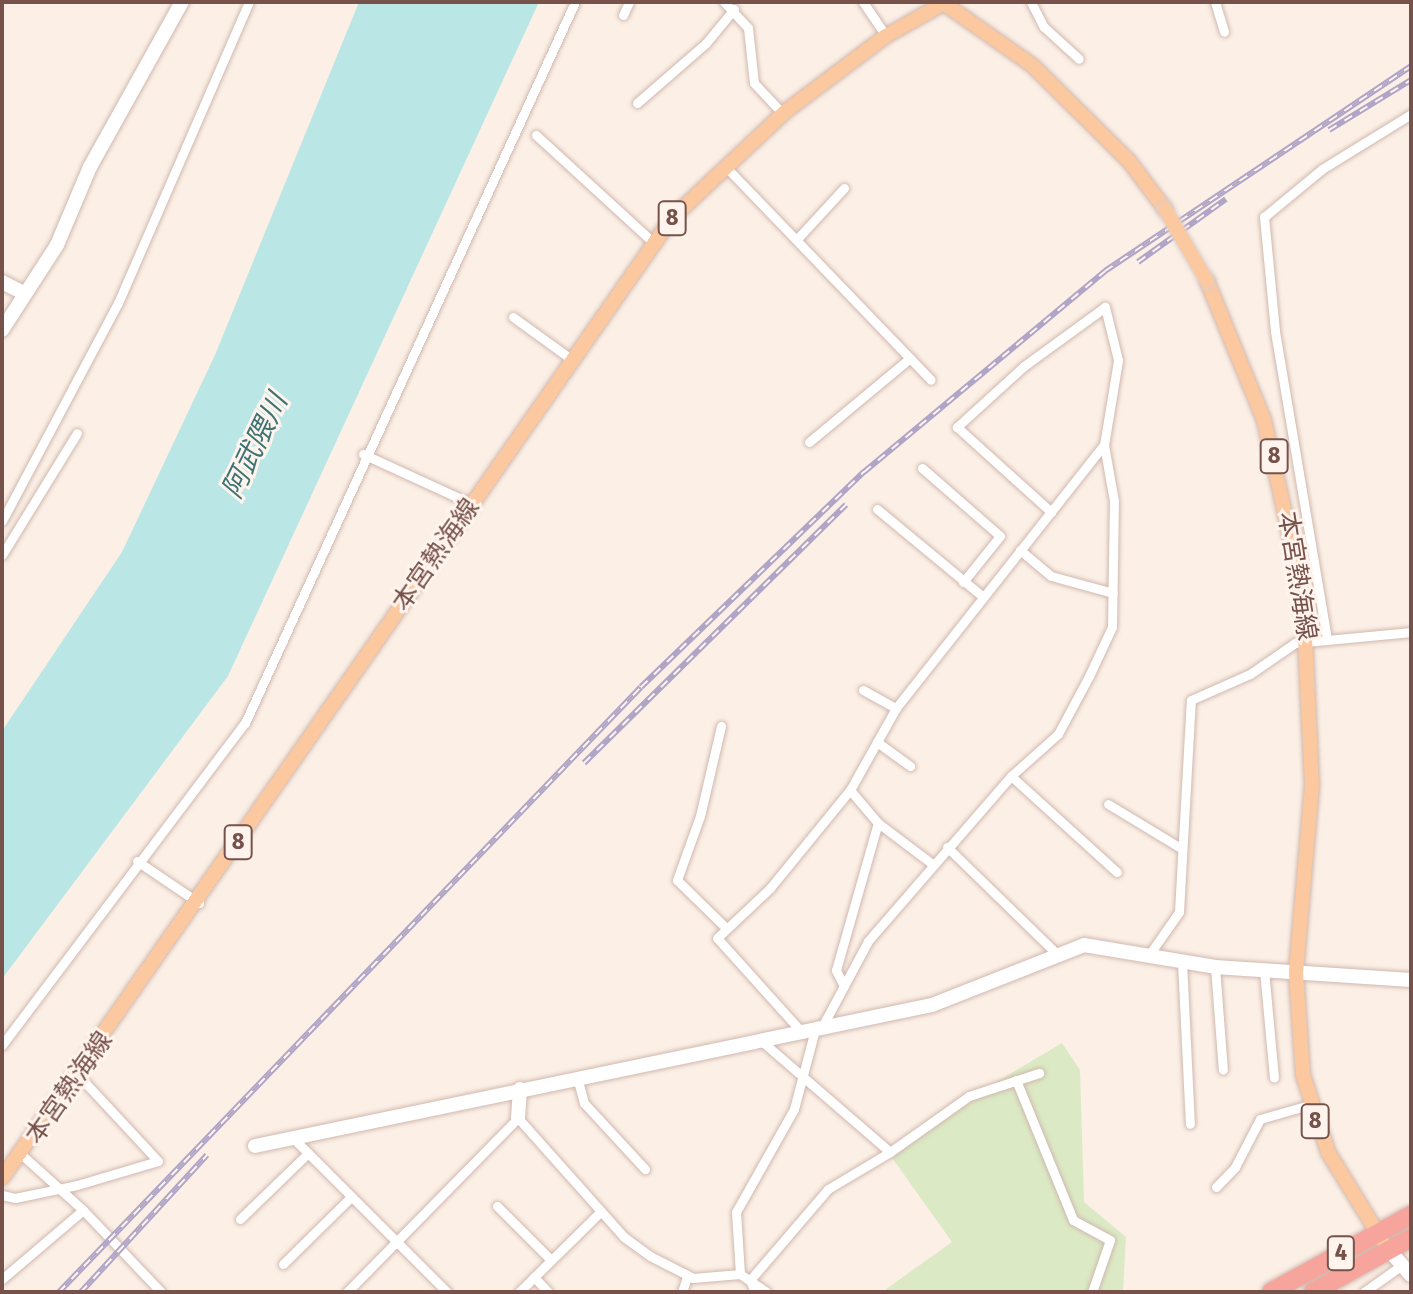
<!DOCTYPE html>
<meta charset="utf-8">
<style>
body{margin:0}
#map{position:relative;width:1413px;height:1294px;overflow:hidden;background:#fcf0e6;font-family:"Fira Sans Condensed","Noto Sans JP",sans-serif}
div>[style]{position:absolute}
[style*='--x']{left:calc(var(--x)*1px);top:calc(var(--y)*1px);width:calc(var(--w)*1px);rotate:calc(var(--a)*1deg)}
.green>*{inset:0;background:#dbeac4}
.water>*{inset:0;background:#bae6e5}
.roads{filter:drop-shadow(0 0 2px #d0b8af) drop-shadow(0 0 2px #d0b8af)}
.street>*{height:9px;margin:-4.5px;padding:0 4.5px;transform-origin:4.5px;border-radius:4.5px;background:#fff}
.secondary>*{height:14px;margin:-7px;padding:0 7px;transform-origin:7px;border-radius:7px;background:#fff}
.primary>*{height:14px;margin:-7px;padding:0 7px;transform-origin:7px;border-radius:7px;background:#fbc89f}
.highway>*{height:18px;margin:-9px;padding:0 9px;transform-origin:9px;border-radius:9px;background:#f7a49d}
.rail>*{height:6px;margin-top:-3px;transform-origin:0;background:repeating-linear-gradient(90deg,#fff4ed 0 9px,#b0a4c7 0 18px);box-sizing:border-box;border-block:2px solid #b0a4c7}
.bridges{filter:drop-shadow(0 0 2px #d9cfcd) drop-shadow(0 0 2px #d9cfcd)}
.primary-bridge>*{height:14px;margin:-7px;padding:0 7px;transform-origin:7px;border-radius:7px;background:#fbc89f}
span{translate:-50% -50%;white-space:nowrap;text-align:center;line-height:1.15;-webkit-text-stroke:6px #fff4ed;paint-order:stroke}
.shield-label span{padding:2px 6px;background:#fff4ed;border:2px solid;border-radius:6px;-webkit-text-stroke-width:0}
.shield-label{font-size:24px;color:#76524b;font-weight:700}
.street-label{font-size:26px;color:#76524b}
.water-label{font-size:28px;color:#3b7473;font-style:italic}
.frame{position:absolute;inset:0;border:4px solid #76524b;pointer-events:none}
</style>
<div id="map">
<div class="green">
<i style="clip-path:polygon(1062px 1043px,1080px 1070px,1084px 1202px,1126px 1237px,1123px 1292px,882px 1292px,952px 1242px,890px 1155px,956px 1106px)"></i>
</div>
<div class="water">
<i style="clip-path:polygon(359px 2px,539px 2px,228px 676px,2px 979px,2px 731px,122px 552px,215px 355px)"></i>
</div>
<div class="roads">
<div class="street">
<i style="--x:724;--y:2;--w:35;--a:47"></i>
<i style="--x:748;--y:28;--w:55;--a:83.8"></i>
<i style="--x:754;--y:83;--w:42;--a:46.9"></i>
<i style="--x:863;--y:2;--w:41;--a:55.9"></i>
<i style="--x:1031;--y:2;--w:28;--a:63"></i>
<i style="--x:1044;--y:27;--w:47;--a:42.4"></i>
<i style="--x:1215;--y:2;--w:31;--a:73"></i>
<i style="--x:623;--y:15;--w:14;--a:-65"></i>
<i style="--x:637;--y:103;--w:91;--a:-41"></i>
<i style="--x:706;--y:43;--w:44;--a:-50.5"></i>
<i style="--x:536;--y:135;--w:160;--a:42.5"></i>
<i style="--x:724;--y:165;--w:298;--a:46.1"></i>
<i style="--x:798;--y:238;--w:68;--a:-47.4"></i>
<i style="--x:513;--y:317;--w:72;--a:35.9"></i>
<i style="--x:809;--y:442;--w:131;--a:-39.7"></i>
<i style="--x:363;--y:454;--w:120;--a:24.6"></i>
<i style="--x:922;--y:468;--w:103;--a:41.1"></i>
<i style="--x:1000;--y:536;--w:59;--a:128.8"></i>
<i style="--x:877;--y:509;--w:136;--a:39.6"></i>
<i style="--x:2;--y:521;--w:247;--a:-62"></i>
<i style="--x:118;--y:303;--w:328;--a:-66.5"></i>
<i style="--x:1020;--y:550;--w:40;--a:40"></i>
<i style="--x:1051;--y:576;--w:64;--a:15.3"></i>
<i style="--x:2;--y:555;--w:143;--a:-58.4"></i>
<i style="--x:1327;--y:639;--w:312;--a:-99.6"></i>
<i style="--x:1275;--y:331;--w:115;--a:-95.5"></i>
<i style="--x:1264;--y:217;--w:75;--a:-39.6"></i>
<i style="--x:1322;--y:169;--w:105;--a:-31.7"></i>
<i style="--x:863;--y:690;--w:38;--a:29"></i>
<i style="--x:721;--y:726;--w:92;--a:103.1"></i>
<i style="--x:700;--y:816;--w:68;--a:109.8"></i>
<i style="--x:677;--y:880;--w:69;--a:44.4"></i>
<i style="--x:877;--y:742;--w:41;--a:36"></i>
<i style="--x:1011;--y:776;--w:143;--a:42.2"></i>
<i style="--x:850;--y:790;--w:43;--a:49.7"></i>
<i style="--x:878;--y:823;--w:66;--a:37"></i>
<i style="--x:1108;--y:804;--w:83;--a:31.2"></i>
<i style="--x:947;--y:847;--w:151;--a:44.2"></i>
<i style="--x:137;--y:861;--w:75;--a:34.1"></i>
<i style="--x:1151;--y:952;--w:49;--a:-55"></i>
<i style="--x:1179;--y:912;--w:212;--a:-86.8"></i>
<i style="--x:1191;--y:700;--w:64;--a:-23.8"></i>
<i style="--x:1250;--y:674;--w:55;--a:-34.6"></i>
<i style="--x:1295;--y:643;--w:117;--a:-5.4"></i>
<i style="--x:1182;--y:962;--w:162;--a:87.2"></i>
<i style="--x:1215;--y:967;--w:103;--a:85.6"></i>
<i style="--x:1264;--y:970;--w:108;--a:84.7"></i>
<i style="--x:844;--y:986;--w:18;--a:-117"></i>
<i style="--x:836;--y:970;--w:153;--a:-74.1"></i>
<i style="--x:823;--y:1025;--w:95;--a:-61.8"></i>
<i style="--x:868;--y:941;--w:218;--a:-49.1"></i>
<i style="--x:1011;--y:776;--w:63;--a:-41.8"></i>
<i style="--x:1058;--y:734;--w:66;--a:-61.9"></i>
<i style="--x:1089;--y:676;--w:54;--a:-64.9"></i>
<i style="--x:1112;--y:627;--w:126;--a:-89.1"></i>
<i style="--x:1114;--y:501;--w:57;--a:-100.1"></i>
<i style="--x:799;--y:1029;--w:122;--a:-132"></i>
<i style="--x:717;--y:938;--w:73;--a:-43.3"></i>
<i style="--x:770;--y:888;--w:127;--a:-50.8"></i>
<i style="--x:850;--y:790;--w:94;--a:-60.7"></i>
<i style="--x:896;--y:708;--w:335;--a:-51.7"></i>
<i style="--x:1104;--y:445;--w:86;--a:-80.6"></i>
<i style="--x:1118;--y:360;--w:55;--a:-103.8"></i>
<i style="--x:1105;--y:307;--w:100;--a:143.9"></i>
<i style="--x:1024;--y:366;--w:91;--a:137.7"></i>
<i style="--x:957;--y:427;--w:127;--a:42.1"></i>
<i style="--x:2;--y:1045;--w:403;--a:-53"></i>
<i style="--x:245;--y:723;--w:793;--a:-65.41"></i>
<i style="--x:577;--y:1077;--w:27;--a:75"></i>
<i style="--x:584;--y:1103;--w:90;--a:47.3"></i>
<i style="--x:1016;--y:1080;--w:151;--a:67.8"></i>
<i style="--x:1073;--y:1220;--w:42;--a:28.4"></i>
<i style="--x:1110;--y:1240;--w:55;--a:109.1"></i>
<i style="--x:293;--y:1138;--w:218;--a:45"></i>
<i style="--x:890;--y:1152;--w:97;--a:-35.3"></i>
<i style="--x:969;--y:1096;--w:74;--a:-18.2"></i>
<i style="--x:22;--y:1155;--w:82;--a:42"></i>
<i style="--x:1216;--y:1187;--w:28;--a:-46"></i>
<i style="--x:1235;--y:1167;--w:54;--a:-62.5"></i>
<i style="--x:1260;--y:1119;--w:51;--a:-15.9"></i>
<i style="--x:2;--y:1195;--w:13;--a:13"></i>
<i style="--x:15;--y:1198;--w:63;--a:-11.8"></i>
<i style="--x:77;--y:1185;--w:84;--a:-16.5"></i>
<i style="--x:158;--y:1161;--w:116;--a:-132.9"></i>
<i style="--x:497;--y:1206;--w:76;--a:45"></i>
<i style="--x:240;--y:1219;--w:95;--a:-44.1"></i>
<i style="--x:283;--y:1264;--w:95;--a:-44.6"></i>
<i style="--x:740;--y:1274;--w:62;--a:-93.7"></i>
<i style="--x:736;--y:1212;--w:118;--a:-60.6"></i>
<i style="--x:794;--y:1109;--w:86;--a:-75.2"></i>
<i style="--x:534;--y:1277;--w:21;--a:47"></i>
<i style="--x:2;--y:1279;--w:106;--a:-40.4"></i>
<i style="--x:83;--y:1210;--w:113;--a:46.4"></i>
<i style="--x:347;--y:1292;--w:244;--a:-45.5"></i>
<i style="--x:518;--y:1118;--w:159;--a:48.3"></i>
<i style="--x:624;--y:1237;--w:32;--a:36"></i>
<i style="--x:650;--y:1256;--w:48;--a:27.1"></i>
<i style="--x:693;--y:1278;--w:47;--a:-4.9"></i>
<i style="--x:740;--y:1274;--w:32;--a:34"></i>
<i style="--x:519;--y:1292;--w:114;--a:-44.6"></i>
<i style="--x:682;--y:1292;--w:16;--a:-72"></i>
<i style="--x:755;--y:1292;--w:13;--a:-113"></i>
<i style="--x:750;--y:1280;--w:120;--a:-49.4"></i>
<i style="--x:828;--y:1189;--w:72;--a:-30.8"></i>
<i style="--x:890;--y:1152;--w:173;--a:-139.2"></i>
<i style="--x:1364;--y:1292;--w:47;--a:-35.4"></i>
</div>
<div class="secondary">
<i style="--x:2;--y:282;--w:25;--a:27"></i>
<i style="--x:2;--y:330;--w:101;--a:-57.1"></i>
<i style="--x:57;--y:245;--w:85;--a:-67.1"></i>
<i style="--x:90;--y:167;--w:189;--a:-60.9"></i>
<i style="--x:518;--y:1118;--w:29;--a:-86"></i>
<i style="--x:255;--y:1146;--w:692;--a:-11.76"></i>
<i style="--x:932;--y:1005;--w:163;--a:-21.5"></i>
<i style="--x:1084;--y:945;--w:133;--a:9.5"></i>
<i style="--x:1215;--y:967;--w:196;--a:3.8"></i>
<i style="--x:1389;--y:1250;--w:33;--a:49"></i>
</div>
<div class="primary">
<i style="--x:942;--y:2;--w:111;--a:35.1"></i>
<i style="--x:1033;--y:66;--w:135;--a:44.7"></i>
<i style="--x:1129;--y:161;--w:60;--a:53.1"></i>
<i style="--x:1207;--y:281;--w:150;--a:67.7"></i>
<i style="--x:1264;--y:420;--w:179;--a:77.4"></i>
<i style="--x:1303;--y:595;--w:190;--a:87.3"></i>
<i style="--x:1312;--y:785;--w:189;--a:94.9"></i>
<i style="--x:1296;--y:973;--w:102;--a:86.1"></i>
<i style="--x:1303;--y:1075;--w:81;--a:72"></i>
<i style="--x:1328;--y:1152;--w:103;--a:58.5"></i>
<i style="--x:2;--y:1178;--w:1171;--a:-55.09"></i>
<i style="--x:672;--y:218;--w:156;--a:-43.2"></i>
<i style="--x:786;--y:111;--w:125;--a:-36.9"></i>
<i style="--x:886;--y:36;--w:67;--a:-29.6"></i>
</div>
<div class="highway">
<i style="--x:1271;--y:1292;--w:160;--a:-28.8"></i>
<i style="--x:1313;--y:1292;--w:112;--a:-28.9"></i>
</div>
</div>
<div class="rail">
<i style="--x:1329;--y:130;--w:96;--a:-31.4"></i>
<i style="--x:1138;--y:262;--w:108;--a:-35.6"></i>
<i style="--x:584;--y:763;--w:368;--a:-44.6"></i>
<i style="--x:59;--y:1292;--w:839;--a:-46.11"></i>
<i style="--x:641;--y:687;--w:310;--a:-44"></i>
<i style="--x:864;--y:472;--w:314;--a:-39.8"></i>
<i style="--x:1105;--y:271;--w:368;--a:-33.8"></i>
<i style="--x:81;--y:1292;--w:186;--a:-47.4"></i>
</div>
<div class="bridges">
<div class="primary-bridge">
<i style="--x:1165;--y:209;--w:83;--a:59.7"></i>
</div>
</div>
<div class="shield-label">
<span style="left:672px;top:218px">8</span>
<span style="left:1274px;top:456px">8</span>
<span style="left:238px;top:842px">8</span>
<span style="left:1315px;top:1121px">8</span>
<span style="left:1341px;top:1253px">4</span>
</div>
<div class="street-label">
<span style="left:436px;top:555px;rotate:-55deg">本宮熱海線</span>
<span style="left:1297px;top:576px;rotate:81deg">本宮熱海線</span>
<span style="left:69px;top:1088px;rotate:-55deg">本宮熱海線</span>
</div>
<div class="water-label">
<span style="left:255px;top:446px;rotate:-64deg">阿武隈川</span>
</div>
<div class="frame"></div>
</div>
